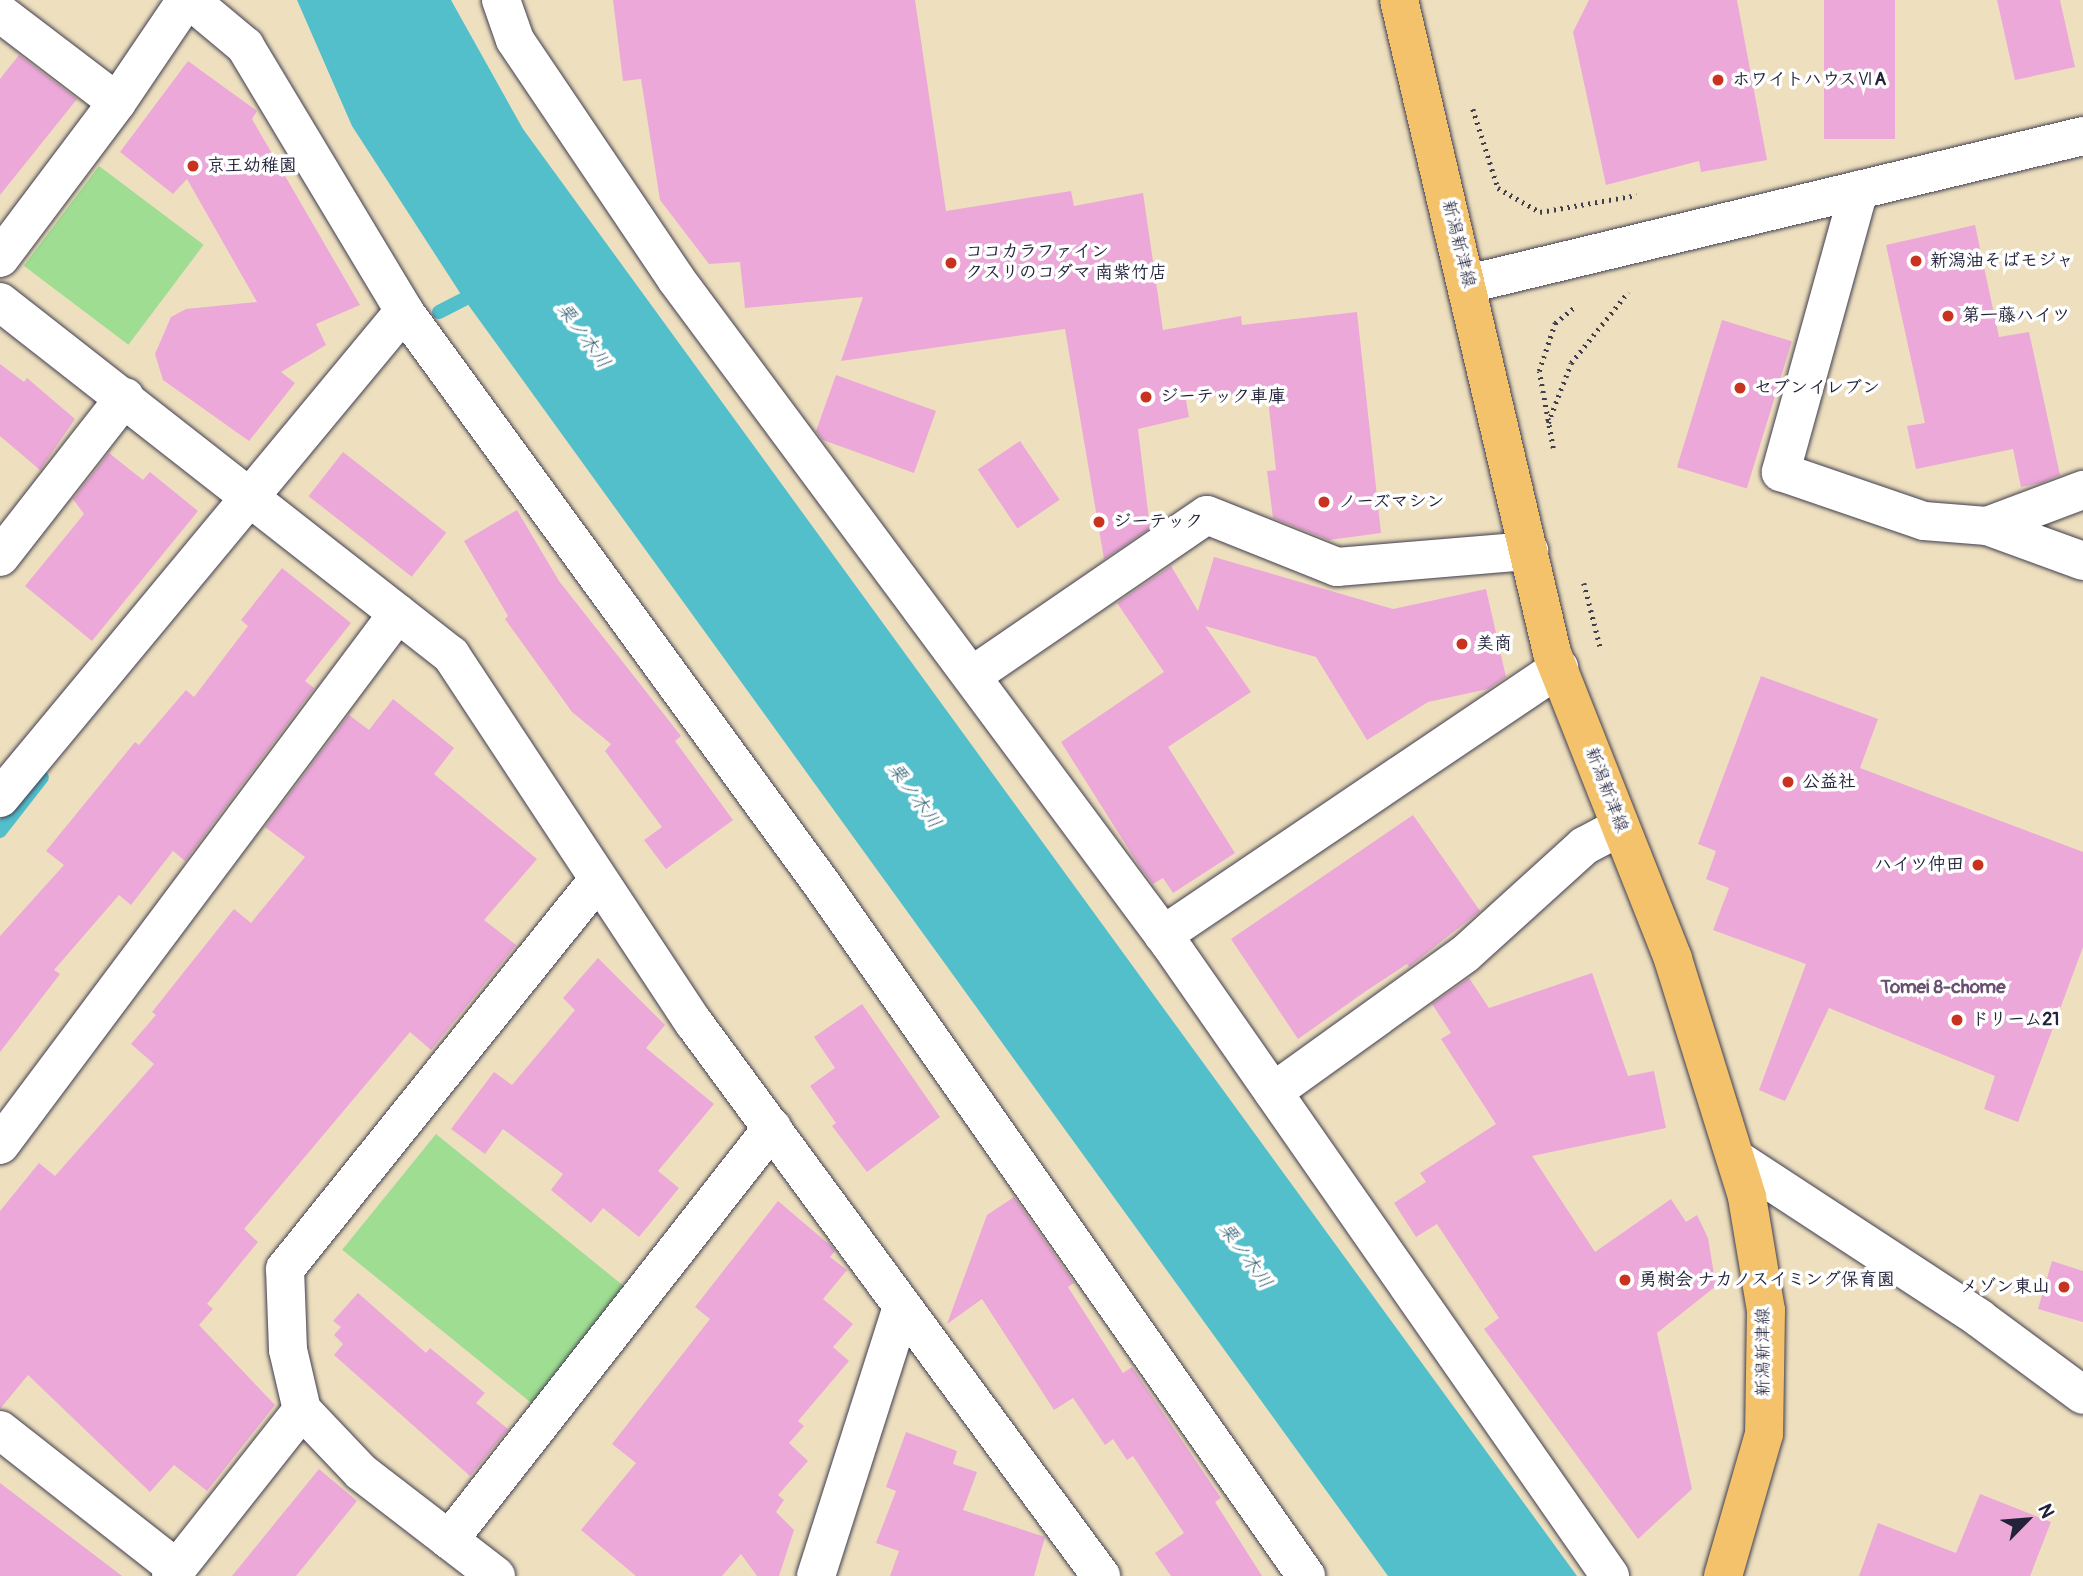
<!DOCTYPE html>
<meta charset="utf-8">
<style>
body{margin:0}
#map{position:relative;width:2083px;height:1576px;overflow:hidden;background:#eee0bf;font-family:Pangolin,"Klee One",sans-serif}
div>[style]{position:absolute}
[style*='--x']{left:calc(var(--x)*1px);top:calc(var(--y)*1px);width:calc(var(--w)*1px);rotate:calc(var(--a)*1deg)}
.green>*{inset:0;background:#9edd92;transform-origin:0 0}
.water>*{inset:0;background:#52bfcb}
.stream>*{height:14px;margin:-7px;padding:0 7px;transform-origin:7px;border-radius:7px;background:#52bfcb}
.building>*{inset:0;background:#eca8d9;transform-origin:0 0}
.path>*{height:4.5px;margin-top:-2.25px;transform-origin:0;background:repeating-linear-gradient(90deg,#413e4f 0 2px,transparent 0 7px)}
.roads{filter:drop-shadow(0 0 2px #413e4f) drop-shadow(0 0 2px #413e4f)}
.minor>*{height:38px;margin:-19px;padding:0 19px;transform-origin:19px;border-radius:19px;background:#fff}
.major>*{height:38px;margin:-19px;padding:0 19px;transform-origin:19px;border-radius:19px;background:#f3c26a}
.dots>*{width:19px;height:19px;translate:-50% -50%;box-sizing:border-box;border:4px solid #fff;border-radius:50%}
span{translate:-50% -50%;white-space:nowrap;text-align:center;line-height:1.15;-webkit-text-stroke:7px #fff;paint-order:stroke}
.poi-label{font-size:18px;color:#22223b;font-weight:700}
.left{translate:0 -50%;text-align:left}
.right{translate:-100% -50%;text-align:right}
.street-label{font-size:18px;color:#22223b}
.water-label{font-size:19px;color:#356175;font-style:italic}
.neighbourhood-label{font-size:19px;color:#695172;font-weight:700}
.north{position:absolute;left:1992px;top:1485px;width:70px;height:70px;-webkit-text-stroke:5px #fff;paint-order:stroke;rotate:65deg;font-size:19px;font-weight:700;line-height:28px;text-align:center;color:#22223b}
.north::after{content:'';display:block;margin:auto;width:24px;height:32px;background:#22223b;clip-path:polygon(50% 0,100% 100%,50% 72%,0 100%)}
</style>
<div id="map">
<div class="green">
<i style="left:99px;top:166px;width:131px;height:125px;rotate:37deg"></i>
<i style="left:436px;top:1134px;width:251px;height:149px;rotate:39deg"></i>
</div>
<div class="water">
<i style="clip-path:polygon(297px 0,451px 0,523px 129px,1577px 1576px,1388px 1576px,464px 299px,352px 126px)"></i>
</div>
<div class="stream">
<i style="--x:439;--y:312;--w:28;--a:-27"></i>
<i style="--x:0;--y:831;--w:68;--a:-52.1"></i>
</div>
<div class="building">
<i style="clip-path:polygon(613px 0,915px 0,946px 211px,1071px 191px,1074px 206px,1143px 193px,1163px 330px,1241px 316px,1242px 325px,1357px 312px,1381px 533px,1329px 540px,1273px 518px,1267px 471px,1276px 470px,1267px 391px,1186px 400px,1189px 417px,1138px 429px,1150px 528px,1104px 559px,1065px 329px,841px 361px,863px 297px,745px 308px,740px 262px,709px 264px,660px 200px,641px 79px,623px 81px)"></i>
<i style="clip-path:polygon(1589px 0,1737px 0,1767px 160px,1701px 172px,1699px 161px,1606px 185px,1573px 32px)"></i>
<i style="left:1824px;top:0;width:71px;height:139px"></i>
<i style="clip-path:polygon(1997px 0,2060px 0,2075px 67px,2015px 80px)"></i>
<i style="clip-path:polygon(19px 55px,77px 99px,0 195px,0 79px)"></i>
<i style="clip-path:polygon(188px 61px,257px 111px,252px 119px,360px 305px,316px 324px,326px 345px,281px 372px,295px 383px,249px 441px,163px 380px,155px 354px,171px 317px,186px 309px,257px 302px,187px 179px,173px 194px,120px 152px)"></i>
<i style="clip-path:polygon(1975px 225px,1999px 337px,2029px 332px,2060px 475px,2041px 483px,2021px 487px,2013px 449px,1916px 469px,1907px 426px,1925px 423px,1886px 245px)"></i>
<i style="left:1722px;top:320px;width:73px;height:154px;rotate:17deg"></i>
<i style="clip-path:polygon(0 364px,24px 382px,27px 378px,75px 419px,40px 470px,0 436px)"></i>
<i style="clip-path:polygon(836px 375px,936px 411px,914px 473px,823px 440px,816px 431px)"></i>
<i style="left:1020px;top:441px;width:71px;height:51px;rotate:56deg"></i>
<i style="left:343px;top:452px;width:131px;height:56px;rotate:38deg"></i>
<i style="clip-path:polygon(109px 453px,143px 480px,150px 472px,198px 511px,92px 641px,25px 586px,84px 514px,73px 499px)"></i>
<i style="clip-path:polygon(517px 510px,559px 581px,681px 736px,675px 741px,733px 820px,666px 869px,644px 840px,662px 827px,605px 751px,611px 744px,572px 712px,505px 619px,508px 616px,464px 541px)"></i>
<i style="clip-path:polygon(1214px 557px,1393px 609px,1486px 589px,1506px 677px,1488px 689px,1428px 702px,1367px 740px,1316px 657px,1205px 626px,1251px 692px,1168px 747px,1235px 853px,1173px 893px,1163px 878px,1153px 884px,1140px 867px,1061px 742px,1164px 672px,1117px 603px,1171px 566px,1198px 611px)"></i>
<i style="clip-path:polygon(282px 568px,351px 623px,305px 681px,314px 688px,185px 861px,173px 851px,131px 905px,119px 895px,54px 970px,60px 974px,0 1052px,0 936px,64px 865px,46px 851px,135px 742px,139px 745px,186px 690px,194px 697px,248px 626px,241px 620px)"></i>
<i style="clip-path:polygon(1761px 676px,1878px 719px,1860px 768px,2083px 852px,2083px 947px,2018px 1122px,1984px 1109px,1995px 1076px,1829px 1008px,1785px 1101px,1759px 1090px,1806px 964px,1713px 930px,1729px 888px,1706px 879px,1716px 851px,1698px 844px)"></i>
<i style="clip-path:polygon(393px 699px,454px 748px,434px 774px,537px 859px,484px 920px,516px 945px,431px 1050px,410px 1032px,244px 1229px,258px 1242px,207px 1304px,213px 1309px,199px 1325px,275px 1405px,207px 1491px,174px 1465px,150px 1492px,28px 1375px,0 1409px,0 1211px,39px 1163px,55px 1176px,154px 1064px,131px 1044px,156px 1015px,152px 1012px,234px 909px,251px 923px,305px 857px,265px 827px,349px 715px,369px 730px)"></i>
<i style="clip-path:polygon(1413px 815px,1480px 911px,1409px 967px,1407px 964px,1366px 991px,1298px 1039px,1231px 939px)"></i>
<i style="clip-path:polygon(598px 958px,665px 1025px,646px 1048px,714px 1104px,658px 1171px,679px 1188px,639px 1237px,603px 1208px,591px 1223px,551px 1190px,563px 1174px,503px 1129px,485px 1154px,451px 1129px,494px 1072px,512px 1085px,575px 1010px,563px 998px)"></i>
<i style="clip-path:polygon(1592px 973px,1628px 1076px,1654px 1071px,1666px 1128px,1532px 1156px,1595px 1252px,1671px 1199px,1686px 1222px,1697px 1215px,1708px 1238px,1716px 1286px,1657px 1333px,1692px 1489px,1638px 1539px,1484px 1329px,1499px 1318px,1437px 1224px,1416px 1237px,1394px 1203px,1426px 1182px,1420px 1173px,1496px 1124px,1441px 1039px,1451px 1033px,1432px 1004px,1469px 978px,1489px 1008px)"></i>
<i style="clip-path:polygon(862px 1004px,940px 1117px,867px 1172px,832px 1126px,836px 1123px,810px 1086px,835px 1068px,814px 1037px)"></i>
<i style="clip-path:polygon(1014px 1197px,1074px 1283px,1068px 1287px,1123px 1373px,1132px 1367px,1221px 1498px,1215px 1502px,1262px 1576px,1171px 1576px,1155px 1553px,1184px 1533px,1133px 1456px,1127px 1460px,1113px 1439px,1105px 1445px,1073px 1398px,1054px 1410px,982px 1299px,947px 1324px,987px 1215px)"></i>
<i style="clip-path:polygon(778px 1201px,831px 1246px,835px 1251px,830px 1257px,847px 1270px,823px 1299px,853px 1324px,833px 1347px,849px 1361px,798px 1421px,804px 1426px,789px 1443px,808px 1461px,778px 1495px,784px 1500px,776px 1512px,794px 1530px,779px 1576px,757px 1576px,741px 1554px,722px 1576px,636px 1576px,581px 1530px,636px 1463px,612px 1444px,710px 1319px,695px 1307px)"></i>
<i style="clip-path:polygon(2052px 1261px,2083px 1271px,2083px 1322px,2038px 1309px)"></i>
<i style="clip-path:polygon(358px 1293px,426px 1353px,430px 1348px,485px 1393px,476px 1403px,508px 1429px,470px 1476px,334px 1355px,343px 1344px,334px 1335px,341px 1327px,333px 1321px)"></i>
<i style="clip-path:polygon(906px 1432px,957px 1451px,953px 1464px,977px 1472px,963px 1510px,1045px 1537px,1034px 1576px,890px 1576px,899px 1551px,876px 1543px,896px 1491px,886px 1487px)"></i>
<i style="clip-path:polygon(319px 1469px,357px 1501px,296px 1576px,232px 1576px)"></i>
<i style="clip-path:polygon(0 1483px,122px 1576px,0 1576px)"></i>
<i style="clip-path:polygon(1980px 1494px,2051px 1522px,2030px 1576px,1859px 1576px,1878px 1523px,1956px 1553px)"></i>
</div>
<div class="path">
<i style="--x:1473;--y:109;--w:83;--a:72.4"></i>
<i style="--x:1498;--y:188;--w:48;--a:29.7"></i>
<i style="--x:1540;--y:212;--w:98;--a:-9.9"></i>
<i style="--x:1548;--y:423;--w:64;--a:-69"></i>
<i style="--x:1571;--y:363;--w:91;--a:-51.2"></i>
<i style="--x:1553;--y:448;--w:78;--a:-100.3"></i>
<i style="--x:1539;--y:371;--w:51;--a:-71.6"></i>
<i style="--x:1555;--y:323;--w:26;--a:-39"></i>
<i style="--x:1584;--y:583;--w:65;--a:75.7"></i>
</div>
<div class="roads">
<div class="minor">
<i style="--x:190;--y:0;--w:72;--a:39.9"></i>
<i style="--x:245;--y:46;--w:309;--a:59"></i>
<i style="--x:404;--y:311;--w:708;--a:53.91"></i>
<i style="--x:821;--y:883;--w:846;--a:55.01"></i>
<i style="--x:501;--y:0;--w:42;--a:70.7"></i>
<i style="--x:515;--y:40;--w:288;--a:56"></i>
<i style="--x:676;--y:279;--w:828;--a:53.39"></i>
<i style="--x:1170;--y:944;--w:770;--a:55.15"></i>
<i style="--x:0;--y:13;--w:147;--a:37.3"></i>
<i style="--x:1859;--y:190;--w:293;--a:105.5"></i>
<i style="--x:1781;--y:472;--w:151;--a:18.9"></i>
<i style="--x:1924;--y:521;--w:63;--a:4.5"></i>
<i style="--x:1987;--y:526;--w:102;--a:20"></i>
<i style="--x:0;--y:258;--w:195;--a:-53.1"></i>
<i style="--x:117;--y:102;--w:123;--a:-55.9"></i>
<i style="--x:1468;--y:284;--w:633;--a:-13.53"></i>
<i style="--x:0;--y:302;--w:573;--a:38.05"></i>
<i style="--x:451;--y:655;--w:441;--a:56.6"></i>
<i style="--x:694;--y:1023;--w:687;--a:53.65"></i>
<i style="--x:1987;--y:526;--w:103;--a:-20.6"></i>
<i style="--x:0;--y:557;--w:203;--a:-52"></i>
<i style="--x:973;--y:675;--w:283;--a:-34.4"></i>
<i style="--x:1207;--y:515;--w:140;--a:21.8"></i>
<i style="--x:1337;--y:567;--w:193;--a:-4.8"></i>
<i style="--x:0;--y:798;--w:633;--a:-50.32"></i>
<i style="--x:1163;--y:935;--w:478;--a:-34"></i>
<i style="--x:1273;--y:1092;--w:236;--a:-35.7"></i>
<i style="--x:1465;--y:954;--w:161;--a:-42.2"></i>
<i style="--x:1584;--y:846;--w:41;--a:-27.8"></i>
<i style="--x:0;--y:1145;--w:664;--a:-53.2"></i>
<i style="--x:1738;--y:1160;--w:288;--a:33.2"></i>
<i style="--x:1979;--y:1318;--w:129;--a:36.5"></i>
<i style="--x:0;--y:1430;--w:224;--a:38.1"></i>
<i style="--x:449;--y:1540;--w:524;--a:-51.9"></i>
<i style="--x:171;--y:1576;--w:211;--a:-51.7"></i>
<i style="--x:496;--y:1576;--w:170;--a:-142.4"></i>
<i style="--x:361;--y:1472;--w:86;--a:-133.6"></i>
<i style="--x:302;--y:1410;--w:62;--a:-103.1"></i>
<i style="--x:288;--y:1350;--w:81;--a:-92.1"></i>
<i style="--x:285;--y:1269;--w:499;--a:-51.2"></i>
<i style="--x:816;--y:1576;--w:280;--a:-72.3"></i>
</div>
<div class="major">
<i style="--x:1399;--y:0;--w:671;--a:76.81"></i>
<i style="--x:1552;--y:653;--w:329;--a:68.4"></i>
<i style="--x:1673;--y:959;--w:249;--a:72.7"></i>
<i style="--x:1747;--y:1197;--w:115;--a:80.5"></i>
<i style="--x:1766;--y:1310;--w:124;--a:90.9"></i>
<i style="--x:1764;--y:1434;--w:148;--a:106.1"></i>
</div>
</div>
<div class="dots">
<i style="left:1718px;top:80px;background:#c8321e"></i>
<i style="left:193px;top:166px;background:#c8321e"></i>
<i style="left:1916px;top:261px;background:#c8321e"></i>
<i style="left:951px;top:263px;background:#c8321e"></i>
<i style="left:1948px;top:316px;background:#c8321e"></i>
<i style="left:1740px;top:388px;background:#c8321e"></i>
<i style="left:1146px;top:397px;background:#c8321e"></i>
<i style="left:1324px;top:502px;background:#c8321e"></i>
<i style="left:1099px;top:522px;background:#c8321e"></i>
<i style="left:1462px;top:644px;background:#c8321e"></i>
<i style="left:1788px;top:782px;background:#c8321e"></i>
<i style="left:1978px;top:865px;background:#c8321e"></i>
<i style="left:1957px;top:1020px;background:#c8321e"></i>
<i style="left:1625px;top:1280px;background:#c8321e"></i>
<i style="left:2064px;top:1287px;background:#c8321e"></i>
</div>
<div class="poi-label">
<span class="left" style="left:1732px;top:80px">ホワイトハウスⅥA</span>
<span class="left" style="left:207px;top:166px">京王幼稚園</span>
<span class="left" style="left:965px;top:263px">ココカラファイン<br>クスリのコダマ 南紫竹店</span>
<span class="left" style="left:1930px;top:261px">新潟油そばモジャ</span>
<span class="left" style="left:1962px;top:316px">第一藤ハイツ</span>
<span class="left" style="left:1754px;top:388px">セブンイレブン</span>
<span class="left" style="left:1160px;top:397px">ジーテック車庫</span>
<span class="left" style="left:1338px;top:502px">ノーズマシン</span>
<span class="left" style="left:1113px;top:522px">ジーテック</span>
<span class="left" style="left:1476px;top:644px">美商</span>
<span class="left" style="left:1802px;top:782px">公益社</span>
<span class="right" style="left:1964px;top:865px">ハイツ仲田</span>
<span class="left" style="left:1971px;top:1020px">ドリーム21</span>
<span class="left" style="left:1639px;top:1280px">勇樹会 ナカノスイミング保育園</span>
<span class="right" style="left:2050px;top:1287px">メゾン東山</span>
</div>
<div class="street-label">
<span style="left:1458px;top:244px;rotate:76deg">新潟新津線</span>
<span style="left:1606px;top:790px;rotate:69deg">新潟新津線</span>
<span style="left:1764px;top:1352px;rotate:-90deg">新潟新津線</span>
</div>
<div class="water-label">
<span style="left:583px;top:336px;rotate:54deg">栗ノ木川</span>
<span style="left:914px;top:796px;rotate:54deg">栗ノ木川</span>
<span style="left:1245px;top:1256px;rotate:54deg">栗ノ木川</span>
</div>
<div class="neighbourhood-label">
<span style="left:1943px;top:988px">Tomei 8-chome</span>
</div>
<div class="north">N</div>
</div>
